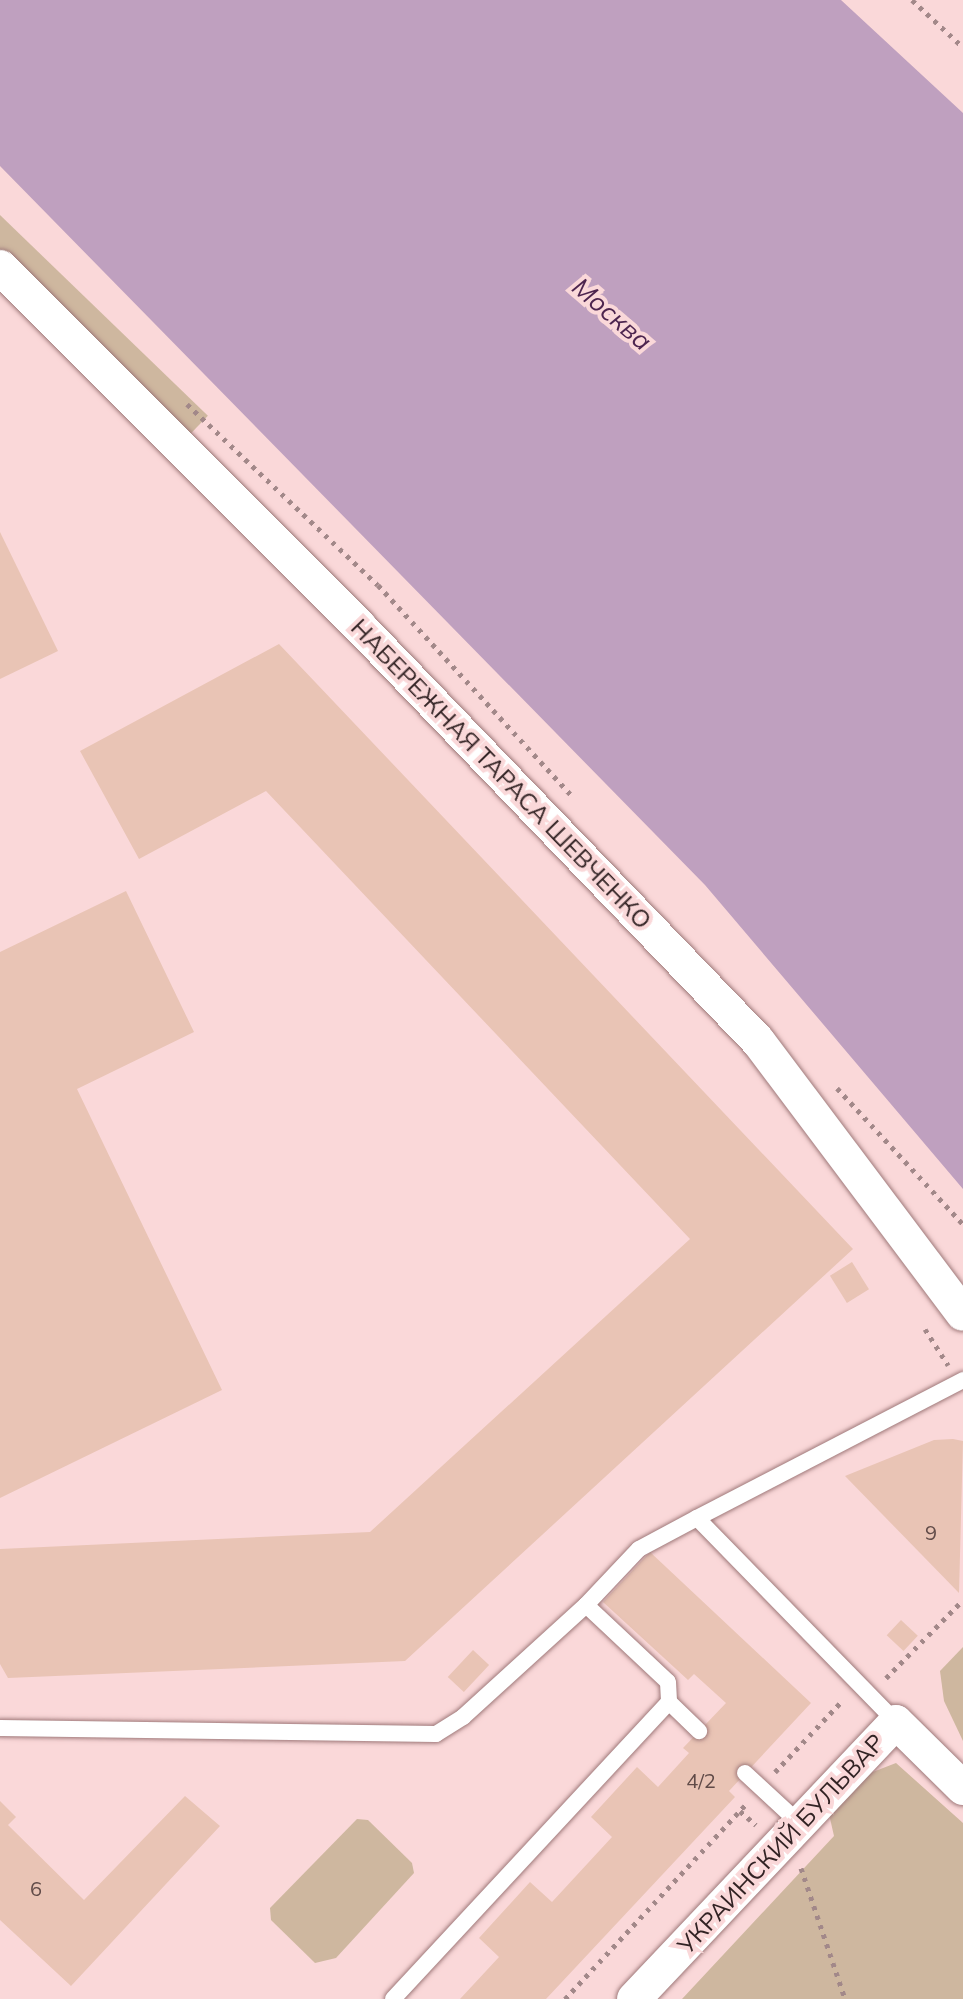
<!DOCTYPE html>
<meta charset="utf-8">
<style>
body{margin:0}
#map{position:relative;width:963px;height:1999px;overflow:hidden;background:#fad8d9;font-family:Mulish,sans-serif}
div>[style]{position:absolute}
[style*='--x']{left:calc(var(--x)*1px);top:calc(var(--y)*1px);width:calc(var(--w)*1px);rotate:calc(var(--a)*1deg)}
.green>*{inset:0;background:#ceb79f;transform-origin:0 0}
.water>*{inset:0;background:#bfa0bf}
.building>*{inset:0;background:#e9c4b5;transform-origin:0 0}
.path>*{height:5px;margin-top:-2.5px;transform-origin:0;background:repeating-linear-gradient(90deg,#a28889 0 4px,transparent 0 10px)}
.roads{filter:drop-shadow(0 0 2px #9f797a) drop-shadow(0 0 2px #9f797a)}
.service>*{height:16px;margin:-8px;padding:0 8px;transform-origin:8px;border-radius:8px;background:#fff}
.minor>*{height:34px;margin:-17px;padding:0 17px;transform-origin:17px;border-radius:17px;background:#fff}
span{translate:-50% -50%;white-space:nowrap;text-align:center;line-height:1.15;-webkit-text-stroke:8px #fad8d9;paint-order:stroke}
.number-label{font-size:20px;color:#604b48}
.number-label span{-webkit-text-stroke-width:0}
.street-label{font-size:24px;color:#322324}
.water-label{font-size:26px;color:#4d254f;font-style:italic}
</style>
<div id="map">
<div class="green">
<i style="left:0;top:215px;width:289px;height:35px;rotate:44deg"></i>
<i style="clip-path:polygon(963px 1647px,963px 1741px,944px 1701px,940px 1671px)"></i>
<i style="clip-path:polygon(896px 1763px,963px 1823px,963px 1999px,682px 1999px,834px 1836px,829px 1814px,865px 1775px)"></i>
<i style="clip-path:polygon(357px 1819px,368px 1820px,412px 1863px,414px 1873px,336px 1958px,315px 1963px,271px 1920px,270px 1908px)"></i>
</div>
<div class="water">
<i style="clip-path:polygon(0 0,841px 0,963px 113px,963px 1189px,705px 885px,0 166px)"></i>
</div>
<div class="building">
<i style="clip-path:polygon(0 532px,58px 651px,0 679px)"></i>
<i style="clip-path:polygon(279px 644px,853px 1249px,405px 1661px,8px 1678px,0 1664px,0 1549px,370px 1532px,690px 1239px,266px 791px,139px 859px,80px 751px)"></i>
<i style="clip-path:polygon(126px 891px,194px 1032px,77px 1089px,222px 1390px,0 1498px,0 952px)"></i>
<i style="left:852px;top:1262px;width:32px;height:26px;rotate:58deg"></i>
<i style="clip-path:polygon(953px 1439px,963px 1441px,959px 1593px,845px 1476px,934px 1440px)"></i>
<i style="clip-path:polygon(650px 1552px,811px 1703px,729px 1791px,735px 1797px,546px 1999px,460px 1999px,499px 1957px,479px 1938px,530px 1882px,552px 1902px,612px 1837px,591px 1817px,637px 1767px,658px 1787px,689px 1753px,683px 1748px,726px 1703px,694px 1674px,688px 1680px,603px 1602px)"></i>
<i style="left:901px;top:1620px;width:23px;height:21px;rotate:43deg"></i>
<i style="left:473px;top:1650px;width:22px;height:37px;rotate:43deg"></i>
<i style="clip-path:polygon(185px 1796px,220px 1826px,71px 1986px,0 1920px,0 1801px,16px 1817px,8px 1825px,84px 1900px)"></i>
</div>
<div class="path">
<i style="--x:912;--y:0;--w:69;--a:42.7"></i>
<i style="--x:187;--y:404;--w:263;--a:43.5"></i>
<i style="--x:378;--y:585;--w:284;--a:47.4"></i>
<i style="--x:837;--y:1088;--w:185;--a:47.2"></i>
<i style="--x:925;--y:1329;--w:43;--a:57.4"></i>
<i style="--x:886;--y:1678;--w:110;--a:-45.4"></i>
<i style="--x:775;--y:1772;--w:98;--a:-46.7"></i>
<i style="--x:740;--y:1811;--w:21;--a:41"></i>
<i style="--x:801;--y:1868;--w:138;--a:71.4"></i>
<i style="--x:565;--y:1999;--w:267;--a:-47.1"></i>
</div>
<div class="roads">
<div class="service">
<i style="--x:697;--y:1518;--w:300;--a:-27.4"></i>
<i style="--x:586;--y:1605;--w:112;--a:43.2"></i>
<i style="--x:668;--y:1682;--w:20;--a:87"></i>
<i style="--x:0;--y:1728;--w:436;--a:0.8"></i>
<i style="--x:436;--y:1734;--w:32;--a:-32"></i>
<i style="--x:463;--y:1717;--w:166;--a:-42.3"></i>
<i style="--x:586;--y:1605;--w:77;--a:-46.6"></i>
<i style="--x:639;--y:1549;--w:66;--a:-28.1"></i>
<i style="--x:697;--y:1518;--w:285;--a:45.7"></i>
<i style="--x:745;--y:1773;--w:75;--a:42.8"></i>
<i style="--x:393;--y:1999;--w:405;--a:-47.1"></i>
<i style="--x:669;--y:1702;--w:42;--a:44"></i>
</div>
<div class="minor">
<i style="--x:0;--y:267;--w:508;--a:45"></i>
<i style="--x:359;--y:626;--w:576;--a:46.13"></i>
<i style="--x:758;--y:1041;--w:341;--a:53.1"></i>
<i style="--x:634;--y:1999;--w:381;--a:-46.6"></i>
<i style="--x:896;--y:1722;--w:94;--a:44.6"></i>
</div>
</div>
<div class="number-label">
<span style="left:931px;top:1532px">9</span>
<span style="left:701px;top:1780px">4/2</span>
<span style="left:36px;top:1888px">6</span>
</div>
<div class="street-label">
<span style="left:501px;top:774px;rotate:46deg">НАБЕРЕЖНАЯ ТАРАСА ШЕВЧЕНКО</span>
<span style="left:781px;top:1844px;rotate:-47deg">УКРАИНСКИЙ БУЛЬВАР</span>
</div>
<div class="water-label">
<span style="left:612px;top:314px;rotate:41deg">Москва</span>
</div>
</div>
